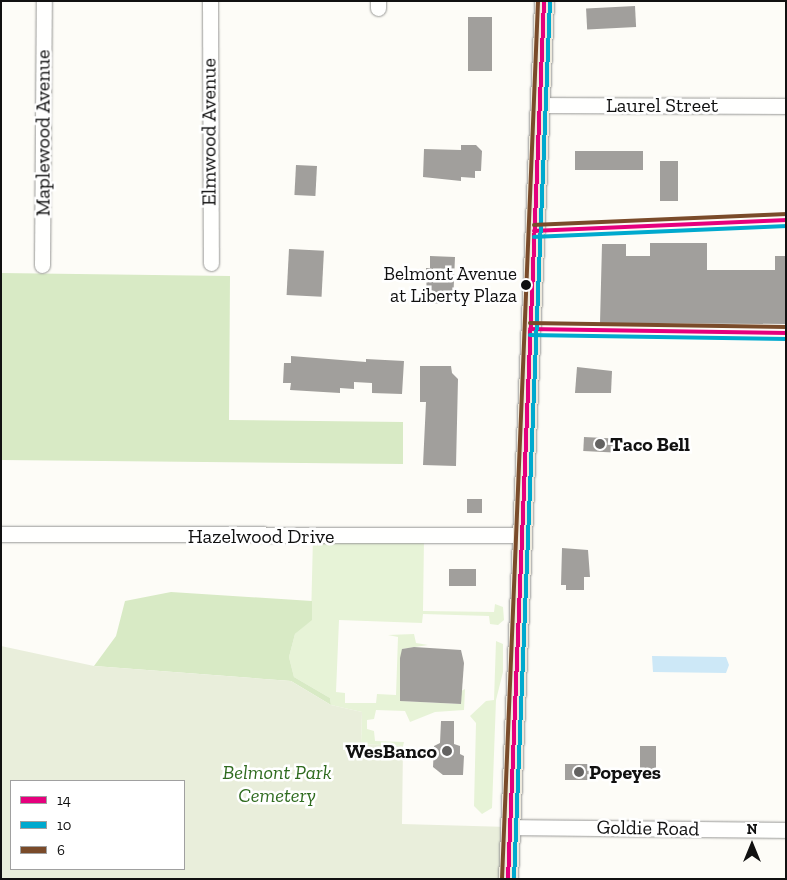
<!DOCTYPE html>
<style>
body{margin:0}
#map{position:relative;width:787px;height:880px;overflow:hidden;background:#fdfcf7;font-family:"Zilla Slab",serif}
div>[style]{position:absolute}
[style*='--x']{left:calc(var(--x)*1px);top:calc(var(--y)*1px);width:calc(var(--w)*1px);rotate:calc(var(--a)*1deg)}
.green>*{inset:0;background:#e7f3d7}
.forest>*{inset:0;background:#d8eac5}
.cemetery>*{inset:0;background:#e9eedb}
.water>*{inset:0;background:#cde8f7}
.building>*{inset:0;background:#a19f9c;transform-origin:0 0}
.roads{filter:drop-shadow(0 0 1px #979795) drop-shadow(0 0 1px #979795)}
.minor>*{height:15px;margin:-7.5px;padding:0 7.5px;transform-origin:7.5px;border-radius:7.5px;background:#fffffe}
.major>*{height:19px;margin:-9.5px;padding:0 9.5px;transform-origin:9.5px;border-radius:9.5px;background:#ede9dc}
.bus-1>*{height:4px;margin:-2px;padding:0 2px;transform-origin:2px;border-radius:2px;background:#e5007d}
.bus-2>*{height:4px;margin:-2px;padding:0 2px;transform-origin:2px;border-radius:2px;background:#00a9ce}
.bus-3>*{height:4px;margin:-2px;padding:0 2px;transform-origin:2px;border-radius:2px;background:#7a4b2a}
.dots>*{width:14px;height:14px;translate:-50% -50%;box-sizing:border-box;border:2px solid #fff;border-radius:50%}
span{translate:-50% -50%;white-space:nowrap;text-align:center;line-height:1.15;-webkit-text-stroke:5px #fff;paint-order:stroke}
.bus-label{font-size:19px;color:#111}
.right{translate:-100% -50%;text-align:right}
.street-label{font-size:20px;color:#111}
.poi-label{font-size:20px;color:#111;font-weight:700}
.left{translate:0 -50%;text-align:left}
.park-label{font-size:20px;color:#2f6b1f;font-style:italic}
.frame{position:absolute;inset:0;border:2px solid #111;pointer-events:none}
.legend{position:absolute;left:10px;top:780px;width:175px;height:90px;box-sizing:border-box;background:#fff;border:1px solid #a0a0a0;margin:0;padding:6px 9px;list-style:none;font-size:15px;color:#111}
.legend li{display:flex;align-items:center;gap:10px;height:25px}
.legend b{width:25px;border:1px solid #a0a0a0}
.north{position:absolute;left:727px;top:820px;width:50px;height:50px;-webkit-text-stroke:4px #fff;paint-order:stroke;rotate:0deg;font-size:14px;font-weight:700;line-height:20px;text-align:center;color:#111}
.north::after{content:'';display:block;margin:auto;width:18px;height:22px;background:#111;clip-path:polygon(50% 0,100% 100%,50% 72%,0 100%)}
</style>
<div id="map">
<div class="green">
<i style="clip-path:polygon(313px 536px,424px 539px,423px 611px,494px 612px,495px 604px,503px 607px,504px 620px,498px 625px,490px 624px,489px 616px,423px 614px,422px 623px,339px 620px,336px 692px,345px 693px,345px 703px,376px 703px,377px 694px,396px 695px,398px 637px,388px 635px,414px 634px,416px 643px,428px 645px,402px 649px,401px 701px,460px 704px,461px 691px,465px 689px,464px 710px,435px 712px,410px 722px,405px 711px,376px 710px,374px 719px,367px 720px,367px 729px,374px 731px,375px 741px,404px 742px,403px 746px,361px 744px,362px 712px,331px 705px,330px 698px,294px 677px,289px 657px,295px 634px,311px 620px)"></i>
<i style="clip-path:polygon(496px 641px,503px 644px,503px 672px,496px 700px,492px 808px,482px 814px,474px 806px,476px 723px,470px 716px,486px 701px,494px 700px)"></i>
</div>
<div class="forest">
<i style="clip-path:polygon(1px 273px,230px 276px,229px 420px,403px 422px,403px 464px,1px 460px)"></i>
<i style="clip-path:polygon(171px 592px,312px 601px,312px 620px,295px 634px,289px 657px,294px 677px,330px 698px,331px 705px,291px 681px,94px 666px,116px 636px,125px 601px)"></i>
</div>
<div class="cemetery">
<i style="clip-path:polygon(evenodd,1px 646px,94px 666px,291px 681px,331px 705px,362px 712px,361px 744px,403px 746px,402px 824px,509px 827px,508px 879px,1px 879px,1px 646px,11px 781px,184px 781px,184px 869px,11px 869px,11px 781px)"></i>
</div>
<div class="water">
<i style="clip-path:polygon(652px 656px,726px 657px,729px 665px,726px 673px,653px 672px)"></i>
</div>
<div class="building">
<i style="left:635px;top:6px;width:21px;height:49px;rotate:87deg"></i>
<i style="left:468px;top:17px;width:24px;height:54px"></i>
<i style="clip-path:polygon(461px 145px,476px 145px,482px 151px,481px 171px,475px 171px,475px 178px,461px 177px,461px 181px,423px 177px,424px 149px,461px 150px)"></i>
<i style="left:575px;top:151px;width:68px;height:19px"></i>
<i style="left:660px;top:161px;width:18px;height:40px"></i>
<i style="left:296px;top:165px;width:21px;height:30px;rotate:3deg"></i>
<i style="clip-path:polygon(650px 243px,707px 243px,707px 270px,775px 270px,775px 256px,786px 256px,786px 324px,600px 323px,602px 244px,626px 244px,626px 256px,650px 256px)"></i>
<i style="left:289px;top:249px;width:35px;height:46px;rotate:3deg"></i>
<i style="clip-path:polygon(430px 256px,455px 257px,453px 304px,427px 303px,426px 268px,430px 268px)"></i>
<i style="clip-path:polygon(291px 356px,366px 362px,366px 359px,404px 361px,402px 394px,372px 393px,372px 383px,354px 382px,354px 389px,340px 388px,340px 393px,290px 390px,291px 383px,283px 383px,284px 363px,291px 363px)"></i>
<i style="clip-path:polygon(420px 366px,451px 366px,452px 373px,458px 379px,456px 466px,423px 465px,426px 402px,420px 402px)"></i>
<i style="clip-path:polygon(577px 367px,612px 371px,611px 393px,575px 393px)"></i>
<i style="left:584px;top:437px;width:35px;height:14px;rotate:3deg"></i>
<i style="left:467px;top:499px;width:15px;height:14px"></i>
<i style="clip-path:polygon(562px 548px,588px 550px,590px 577px,584px 577px,584px 590px,566px 590px,566px 585px,561px 585px)"></i>
<i style="left:449px;top:569px;width:27px;height:17px"></i>
<i style="clip-path:polygon(414px 647px,461px 650px,464px 663px,461px 704px,400px 701px,400px 658px,402px 649px)"></i>
<i style="clip-path:polygon(441px 721px,454px 721px,454px 744px,460px 746px,460px 754px,464px 756px,463px 775px,443px 775px,433px 767px,434px 746px,440px 743px)"></i>
<i style="left:640px;top:746px;width:16px;height:30px"></i>
<i style="left:565px;top:764px;width:28px;height:16px"></i>
</div>
<div class="roads">
<div class="minor">
<i style="--x:210;--y:1;--w:262;--a:89.8"></i>
<i style="--x:378;--y:1;--w:7;--a:90"></i>
<i style="--x:539;--y:105;--w:247;--a:0.2"></i>
<i style="--x:42;--y:265;--w:264;--a:-89.6"></i>
<i style="--x:1;--y:534;--w:521;--a:0.11"></i>
<i style="--x:509;--y:827;--w:277;--a:0.6"></i>
</div>
<div class="major">
<i style="--x:508;--y:879;--w:879;--a:-87.65"></i>
</div>
</div>
<div class="bus-1">
<i style="--x:534;--y:231;--w:252;--a:-2.5"></i>
<i style="--x:530;--y:329;--w:256;--a:0.9"></i>
<i style="--x:508;--y:879;--w:879;--a:-87.65"></i>
</div>
<div class="bus-2">
<i style="--x:534;--y:237;--w:252;--a:-2.5"></i>
<i style="--x:530;--y:335;--w:256;--a:0.9"></i>
<i style="--x:514;--y:879;--w:879;--a:-87.65"></i>
</div>
<div class="bus-3">
<i style="--x:534;--y:225;--w:252;--a:-2.5"></i>
<i style="--x:530;--y:323;--w:256;--a:0.9"></i>
<i style="--x:502;--y:879;--w:879;--a:-87.65"></i>
</div>
<div class="dots">
<i style="left:526px;top:285px;background:#111"></i>
<i style="left:600px;top:444px;background:#646362"></i>
<i style="left:447px;top:751px;background:#646362"></i>
<i style="left:579px;top:772px;background:#646362"></i>
</div>
<div class="bus-label">
<span class="right" style="left:517px;top:285px">Belmont Avenue<br>at Liberty Plaza</span>
</div>
<div class="street-label">
<span style="left:662px;top:105px">Laurel Street</span>
<span style="left:209px;top:132px;rotate:-90deg">Elmwood Avenue</span>
<span style="left:43px;top:133px;rotate:-90deg">Maplewood Avenue</span>
<span style="left:261px;top:536px">Hazelwood Drive</span>
<span style="left:648px;top:828px;rotate:1deg">Goldie Road</span>
</div>
<div class="poi-label">
<span class="left" style="left:610px;top:444px">Taco Bell</span>
<span class="right" style="left:437px;top:751px">WesBanco</span>
<span class="left" style="left:589px;top:772px">Popeyes</span>
</div>
<div class="park-label">
<span style="left:277px;top:784px">Belmont Park<br>Cemetery</span>
</div>
<div class="frame"></div>
<ul class="legend">
<li><b style="height:6px;background:#e5007d"></b>14</li>
<li><b style="height:6px;background:#00a9ce"></b>10</li>
<li><b style="height:6px;background:#7a4b2a"></b>6</li>
</ul>
<div class="north">N</div>
</div>
